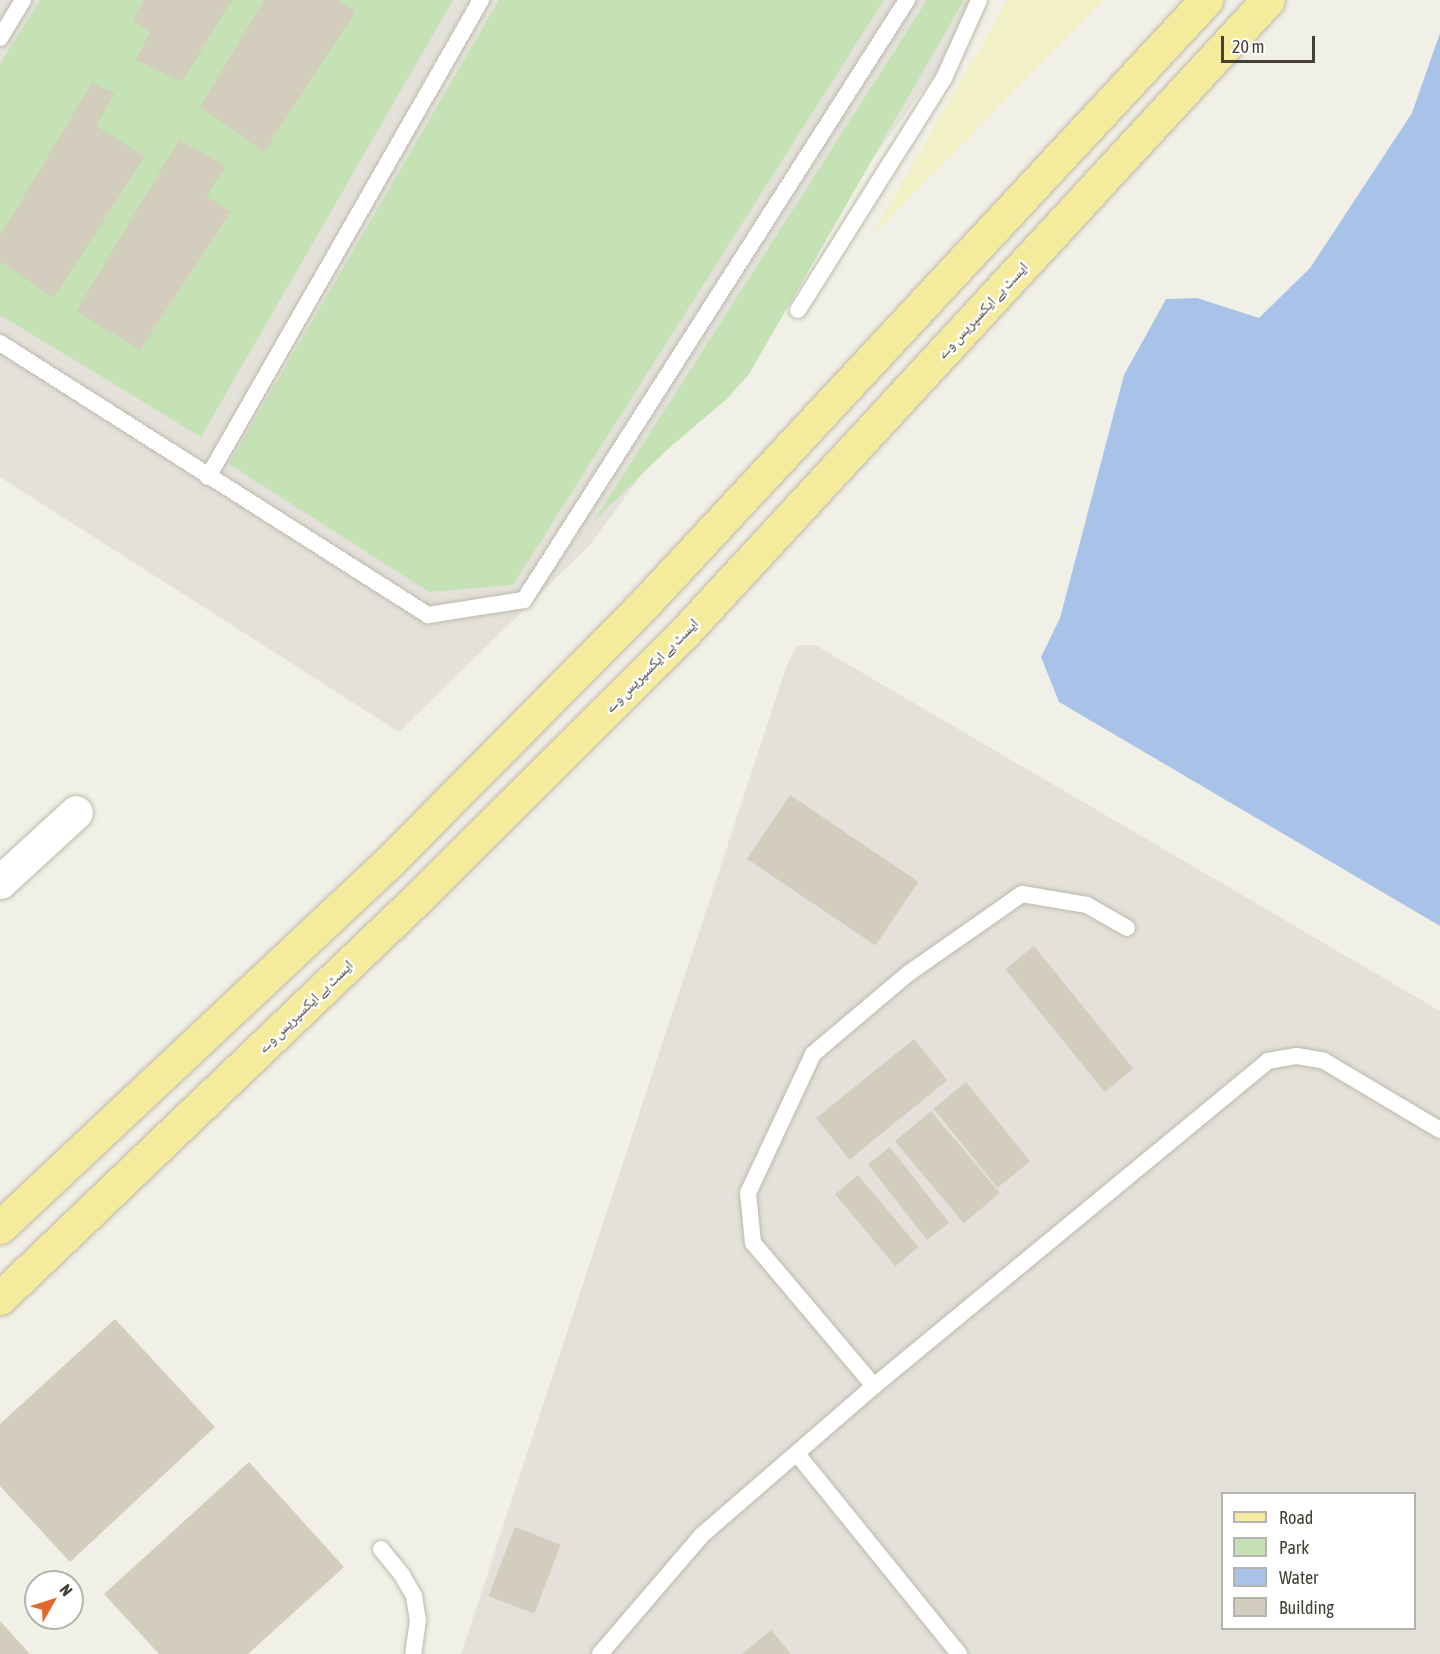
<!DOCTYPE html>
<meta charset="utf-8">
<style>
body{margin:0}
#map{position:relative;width:1440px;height:1654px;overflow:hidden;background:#f1f0e6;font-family:"Asap Condensed","Noto Naskh Arabic",sans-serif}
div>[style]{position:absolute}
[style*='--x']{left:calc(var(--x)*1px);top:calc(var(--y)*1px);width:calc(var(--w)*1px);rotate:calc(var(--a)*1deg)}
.industrial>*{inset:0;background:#e4e1db}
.green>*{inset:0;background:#c4e2b3}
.sand>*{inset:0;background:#f2f1c6}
.water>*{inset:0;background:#a9c3e8}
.building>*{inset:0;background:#d2cdbd;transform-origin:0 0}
.roads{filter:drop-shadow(0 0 2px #bcb9aa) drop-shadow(0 0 2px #bcb9aa)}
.lane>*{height:16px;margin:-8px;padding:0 8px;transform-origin:8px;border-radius:8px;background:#fff}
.street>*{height:33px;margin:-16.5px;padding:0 16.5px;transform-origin:16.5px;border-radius:16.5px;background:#fff}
.primary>*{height:33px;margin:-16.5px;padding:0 16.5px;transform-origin:16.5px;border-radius:16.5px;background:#f4eb9d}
span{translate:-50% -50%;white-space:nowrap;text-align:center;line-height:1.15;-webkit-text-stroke:4.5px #fff;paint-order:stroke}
.street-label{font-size:15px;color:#434136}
.legend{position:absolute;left:1221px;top:1492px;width:195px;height:138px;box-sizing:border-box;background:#fff;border:2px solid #b4b3af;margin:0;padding:8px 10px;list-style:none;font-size:18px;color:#434136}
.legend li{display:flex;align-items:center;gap:12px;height:30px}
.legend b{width:30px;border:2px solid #b4b3af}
.north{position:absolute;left:24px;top:1570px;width:60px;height:60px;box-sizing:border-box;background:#fff;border:2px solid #b4b3af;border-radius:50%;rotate:51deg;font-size:16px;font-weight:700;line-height:24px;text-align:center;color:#434136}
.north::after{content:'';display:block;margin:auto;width:21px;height:27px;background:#e4682b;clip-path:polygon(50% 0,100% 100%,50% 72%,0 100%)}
.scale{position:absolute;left:1221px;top:36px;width:94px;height:27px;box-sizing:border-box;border:3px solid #434136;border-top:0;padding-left:8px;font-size:18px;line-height:21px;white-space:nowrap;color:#434136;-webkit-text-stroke:4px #fff;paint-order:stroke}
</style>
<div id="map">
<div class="industrial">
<i style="clip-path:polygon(0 0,989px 0,590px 545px,399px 732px,0 477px)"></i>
<i style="clip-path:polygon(evenodd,797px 645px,815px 645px,1440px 1011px,1440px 1654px,461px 1654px,787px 665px,797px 645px,1222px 1494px,1414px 1494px,1414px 1628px,1222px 1628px,1222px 1494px)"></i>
</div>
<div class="green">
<i style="clip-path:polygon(40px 0,453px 0,201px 437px,0 315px,0 64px)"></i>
<i style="clip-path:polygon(499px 0,884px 0,513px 585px,429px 592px,229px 464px)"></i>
<i style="clip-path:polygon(927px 0,964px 0,749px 374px,727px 399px,670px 447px,593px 522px)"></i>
</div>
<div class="sand">
<i style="clip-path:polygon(1008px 0,1103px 0,870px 238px)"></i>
</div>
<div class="water">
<i style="clip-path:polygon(1440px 33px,1440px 926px,1059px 702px,1041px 657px,1060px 618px,1124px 375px,1166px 299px,1197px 298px,1259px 318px,1310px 268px,1412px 113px)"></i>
</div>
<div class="building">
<i style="clip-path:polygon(144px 0,232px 0,182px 82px,136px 60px,150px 32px,132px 20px)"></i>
<i style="clip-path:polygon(264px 0,339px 0,356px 11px,264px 152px,200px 107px)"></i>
<i style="clip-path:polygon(92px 83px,115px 93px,96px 126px,145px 156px,54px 298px,0 261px,0 236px)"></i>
<i style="clip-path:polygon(179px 140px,226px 166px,206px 196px,231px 212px,140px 350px,76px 311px)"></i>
<i style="left:790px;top:795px;width:155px;height:77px;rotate:34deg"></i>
<i style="left:1034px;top:946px;width:158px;height:37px;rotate:51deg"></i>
<i style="left:914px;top:1039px;width:53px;height:126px;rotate:51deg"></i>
<i style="left:966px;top:1082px;width:102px;height:42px;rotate:51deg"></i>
<i style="left:931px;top:1111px;width:107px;height:47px;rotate:50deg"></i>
<i style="left:890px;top:1147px;width:96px;height:28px;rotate:52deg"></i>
<i style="left:858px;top:1175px;width:94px;height:30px;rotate:50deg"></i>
<i style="clip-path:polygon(115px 1319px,215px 1427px,70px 1562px,0 1486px,0 1424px)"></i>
<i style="clip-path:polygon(249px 1462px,344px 1567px,248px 1654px,159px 1654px,104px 1594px)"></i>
<i style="left:515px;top:1527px;width:49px;height:74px;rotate:21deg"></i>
<i style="clip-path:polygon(0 1621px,30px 1654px,0 1654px)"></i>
<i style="clip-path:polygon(771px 1630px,791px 1654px,742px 1654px)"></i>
</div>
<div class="roads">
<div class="lane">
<i style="--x:0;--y:38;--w:44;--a:-58.8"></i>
<i style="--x:798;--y:310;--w:274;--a:-57.8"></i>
<i style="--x:944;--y:78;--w:85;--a:-65.8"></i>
<i style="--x:0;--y:343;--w:507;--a:32.44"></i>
<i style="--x:428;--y:615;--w:97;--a:-8.9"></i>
<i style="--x:524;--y:600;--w:712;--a:-57.45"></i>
<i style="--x:208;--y:477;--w:550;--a:-60.22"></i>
<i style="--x:874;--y:1386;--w:187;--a:-130.2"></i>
<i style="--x:753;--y:1243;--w:50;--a:-95.7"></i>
<i style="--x:748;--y:1193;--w:153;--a:-64.9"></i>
<i style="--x:813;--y:1054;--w:126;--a:-40.2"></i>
<i style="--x:909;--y:973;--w:138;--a:-35"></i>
<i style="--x:1022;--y:894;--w:66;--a:9.6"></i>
<i style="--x:1087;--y:905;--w:46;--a:29.9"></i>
<i style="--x:798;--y:1455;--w:256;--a:51"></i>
<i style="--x:381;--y:1549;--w:33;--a:51"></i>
<i style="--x:402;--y:1575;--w:24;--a:60"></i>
<i style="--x:414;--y:1596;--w:24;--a:81"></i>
<i style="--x:418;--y:1620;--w:34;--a:98"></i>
<i style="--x:600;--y:1654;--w:157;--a:-49.4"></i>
<i style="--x:702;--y:1535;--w:228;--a:-40.9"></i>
<i style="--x:874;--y:1386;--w:511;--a:-39.52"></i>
<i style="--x:1268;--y:1061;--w:29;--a:-10"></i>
<i style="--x:1297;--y:1056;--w:27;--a:10"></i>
<i style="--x:1324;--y:1061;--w:135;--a:30.7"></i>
</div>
<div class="street">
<i style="--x:0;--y:882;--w:103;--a:-42.6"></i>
</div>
<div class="primary">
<i style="--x:0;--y:1227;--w:535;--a:-43.18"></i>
<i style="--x:390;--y:861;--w:366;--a:-45.3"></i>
<i style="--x:647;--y:601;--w:821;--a:-47.07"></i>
<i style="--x:0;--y:1298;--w:579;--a:-43.74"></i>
<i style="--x:418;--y:898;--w:375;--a:-44.9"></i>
<i style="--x:684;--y:633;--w:861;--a:-47.31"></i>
</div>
</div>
<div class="street-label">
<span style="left:982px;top:310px;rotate:-47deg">ایسٹ بے ایکسپریس وے</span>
<span style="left:651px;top:665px;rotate:-45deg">ایسٹ بے ایکسپریس وے</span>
<span style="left:305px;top:1006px;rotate:-44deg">ایسٹ بے ایکسپریس وے</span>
</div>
<ul class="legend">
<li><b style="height:8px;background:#f4eb9d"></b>Road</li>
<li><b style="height:16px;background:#c4e2b3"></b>Park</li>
<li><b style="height:16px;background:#a9c3e8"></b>Water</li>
<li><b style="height:16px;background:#d2cdbd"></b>Building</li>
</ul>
<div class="north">N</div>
<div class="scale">20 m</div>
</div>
